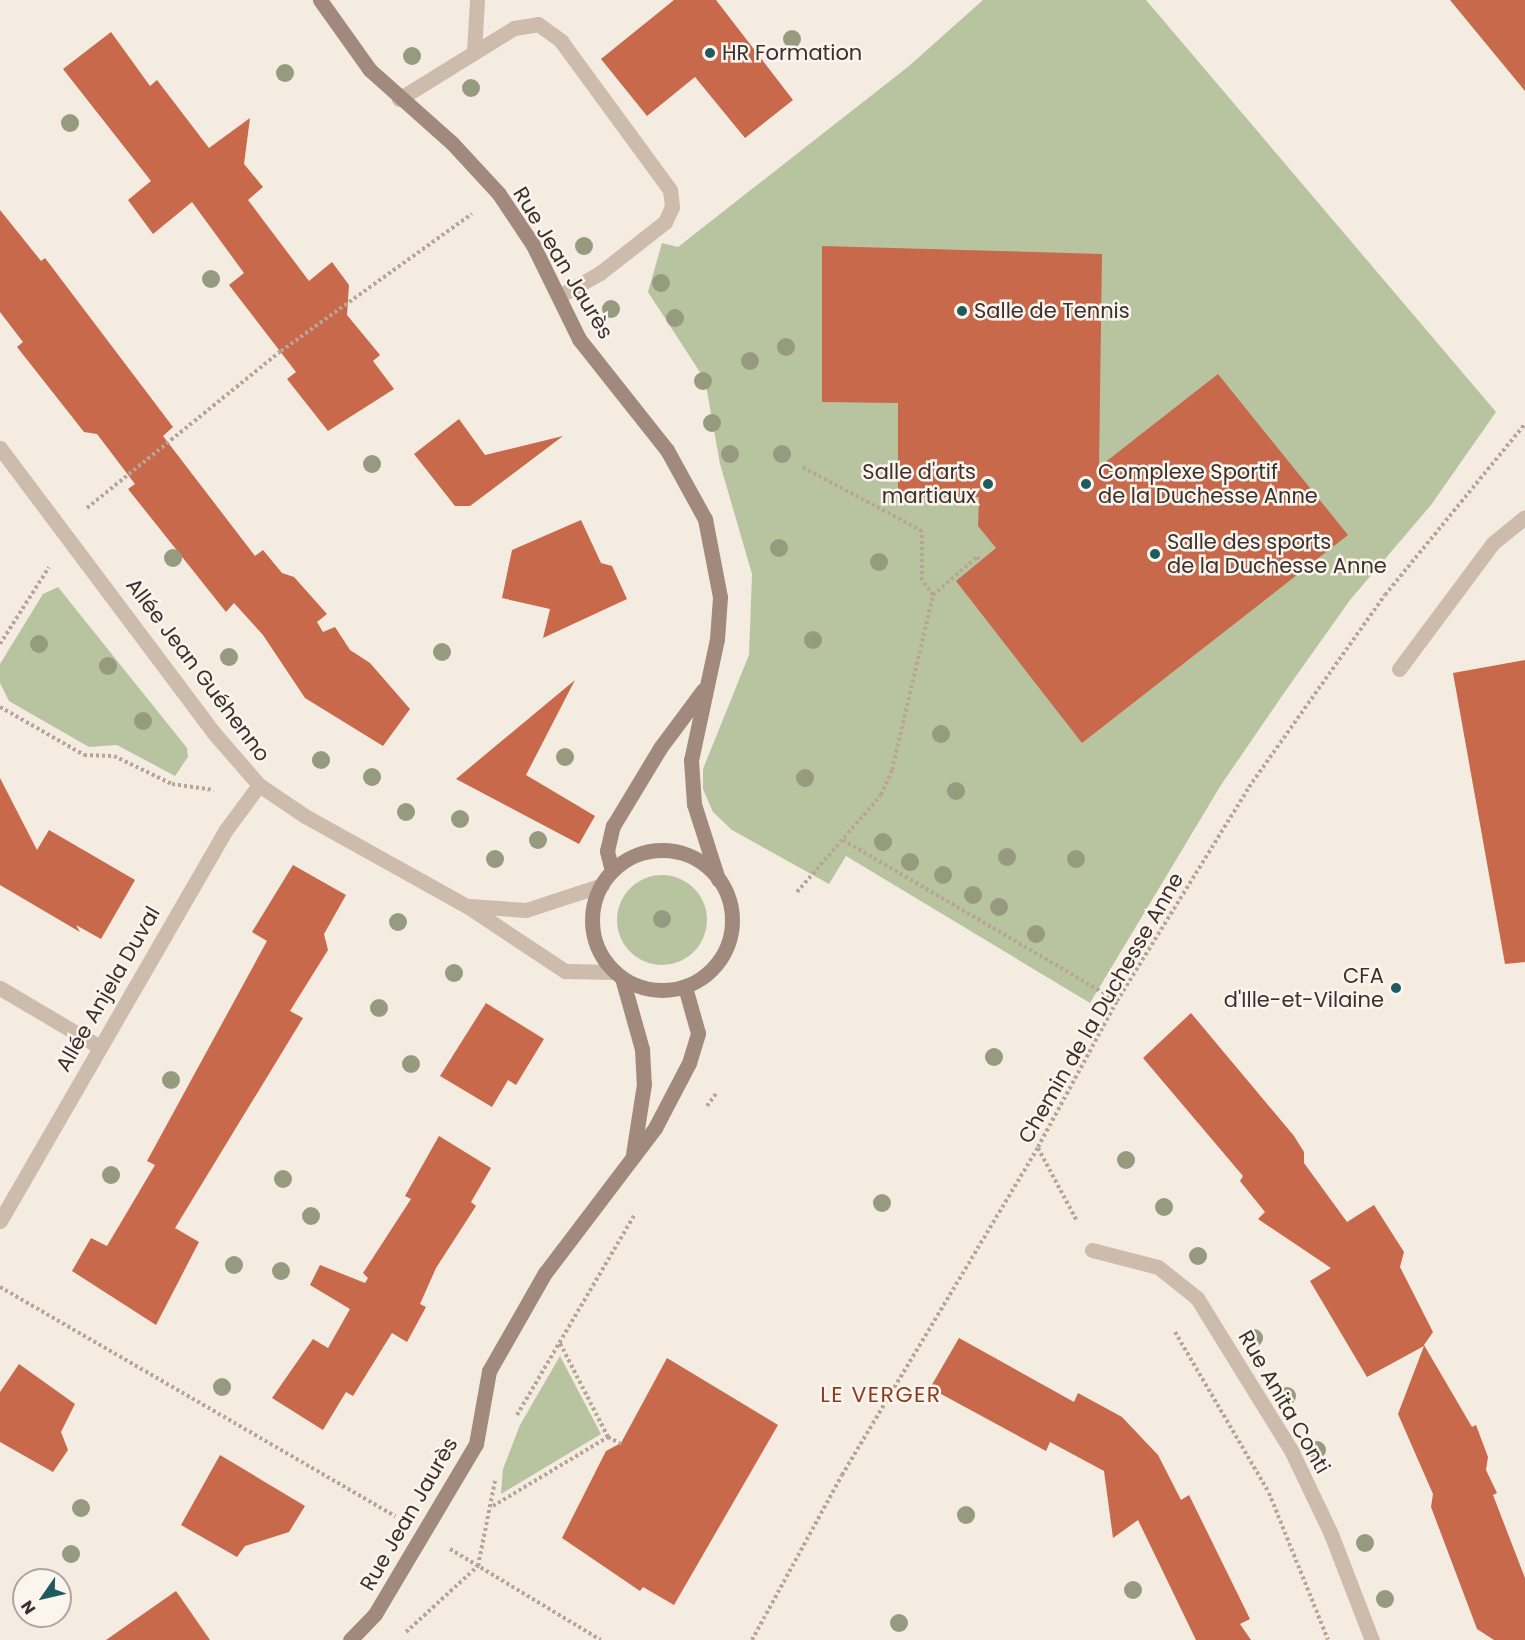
<!DOCTYPE html>
<meta charset="utf-8">
<style>
body{margin:0}
#map{position:relative;width:1525px;height:1640px;overflow:hidden;background:#f4ebe1;font-family:Poppins,sans-serif}
div>[style]{position:absolute}
[style*='--x']{left:calc(var(--x)*1px);top:calc(var(--y)*1px);width:calc(var(--w)*1px);rotate:calc(var(--a)*1deg)}
.green>*{inset:0;background:#b8c4a0}
.round{border-radius:50%}
.building>*{inset:0;background:#c8694b}
.path>*{height:4px;margin-top:-2px;transform-origin:0;background:repeating-linear-gradient(90deg,#b9a596 0 3px,transparent 0 6px)}
.lane>*{height:15px;margin:-7.5px;padding:0 7.5px;transform-origin:7.5px;border-radius:7.5px;background:#cdbbac}
.street>*{height:15px;margin:-7.5px;padding:0 7.5px;transform-origin:7.5px;border-radius:7.5px;background:#cdbbac}
.secondary>*{height:15px;margin:-7.5px;padding:0 7.5px;transform-origin:7.5px;border-radius:7.5px;background:#a18a7d}
.secondary>.ring{margin:-7.5px;padding:0;box-sizing:content-box;background:none;border:15px solid #a18a7d;border-radius:50%}
.trees>*{width:18px;height:18px;margin:-9px;border-radius:50%;background:#969b7f}
.dots>*{width:16px;height:16px;translate:-50% -50%;box-sizing:border-box;border:3px solid #fbf5ee;border-radius:50%}
span{translate:-50% -50%;white-space:nowrap;text-align:center;line-height:1.15;-webkit-text-stroke:5px #fbf5ee;paint-order:stroke}
.poi-label{font-size:21px;color:#3b302b}
.left{translate:0 -50%;text-align:left}
.right{translate:-100% -50%;text-align:right}
.street-label{font-size:21px;color:#3b302b}
.neighbourhood-label{font-size:22px;color:#8c3b22;letter-spacing:1.5px}
.north{position:absolute;left:12px;top:1568px;width:60px;height:60px;box-sizing:border-box;background:#fbf5ee;border:2px solid #aea6a0;border-radius:50%;rotate:236deg;font-size:16px;font-weight:700;line-height:24px;text-align:center;color:#3b302b}
.north::after{content:'';display:block;margin:auto;width:21px;height:27px;background:#1f5a5e;clip-path:polygon(50% 0,100% 100%,50% 72%,0 100%)}
</style>
<div id="map">
<div class="green">
<i style="clip-path:polygon(983px 0,1146px 0,1496px 412px,1431px 505px,1350px 600px,1284px 693px,1221px 785px,1090px 1003px,846px 856px,829px 884px,732px 830px,713px 812px,703px 789px,703px 769px,749px 655px,752px 574px,720px 464px,705px 380px,648px 292px,662px 243px,678px 247px,909px 66px)"></i>
<i style="clip-path:polygon(58px 587px,187px 748px,188px 757px,175px 776px,117px 745px,89px 747px,9px 701px,0 683px,0 664px,43px 594px)"></i>
<i class="round" style="left:617px;top:875px;width:90px;height:90px"></i>
<i style="clip-path:polygon(560px 1356px,601px 1434px,501px 1494px,503px 1469px,520px 1425px)"></i>
</div>
<div class="building">
<i style="clip-path:polygon(674px 0,716px 0,793px 100px,745px 138px,695px 77px,647px 116px,601px 59px)"></i>
<i style="clip-path:polygon(1450px 0,1525px 0,1525px 91px)"></i>
<i style="clip-path:polygon(111px 32px,150px 86px,157px 80px,209px 148px,250px 118px,244px 164px,263px 187px,248px 200px,309px 281px,332px 262px,349px 285px,347px 315px,380px 355px,373px 361px,394px 389px,328px 431px,287px 379px,296px 372px,229px 285px,244px 273px,192px 202px,153px 234px,128px 200px,151px 181px,63px 69px)"></i>
<i style="clip-path:polygon(0 210px,41px 261px,45px 258px,173px 427px,163px 436px,255px 556px,263px 550px,282px 573px,294px 577px,327px 614px,317px 622px,323px 632px,335px 627px,350px 650px,370px 663px,410px 709px,383px 746px,305px 698px,263px 635px,234px 603px,226px 612px,128px 489px,135px 484px,97px 434px,84px 432px,17px 347px,23px 342px,0 312px)"></i>
<i style="clip-path:polygon(822px 246px,1102px 254px,1099px 467px,1218px 374px,1348px 535px,1082px 743px,956px 581px,996px 548px,978px 526px,979px 497px,898px 497px,898px 403px,822px 402px)"></i>
<i style="clip-path:polygon(459px 419px,485px 455px,563px 436px,470px 506px,455px 506px,414px 454px)"></i>
<i style="clip-path:polygon(581px 520px,601px 563px,612px 566px,627px 599px,543px 638px,550px 609px,502px 598px,512px 550px)"></i>
<i style="clip-path:polygon(1525px 660px,1525px 962px,1505px 964px,1453px 673px)"></i>
<i style="clip-path:polygon(575px 680px,526px 775px,595px 816px,579px 844px,456px 779px)"></i>
<i style="clip-path:polygon(0 778px,37px 850px,49px 830px,135px 880px,101px 939px,76px 925px,80px 932px,0 885px)"></i>
<i style="clip-path:polygon(293px 865px,346px 895px,324px 934px,328px 950px,290px 1011px,303px 1018px,175px 1228px,199px 1242px,156px 1325px,72px 1271px,91px 1238px,107px 1246px,155px 1165px,147px 1161px,267px 941px,252px 932px)"></i>
<i style="clip-path:polygon(486px 1003px,544px 1039px,516px 1085px,508px 1080px,492px 1107px,440px 1076px)"></i>
<i style="clip-path:polygon(1191px 1013px,1294px 1136px,1304px 1152px,1304px 1163px,1347px 1222px,1374px 1205px,1404px 1252px,1400px 1267px,1433px 1332px,1424px 1345px,1472px 1427px,1476px 1425px,1488px 1457px,1486px 1470px,1497px 1493px,1493px 1495px,1525px 1578px,1525px 1640px,1494px 1640px,1477px 1629px,1431px 1507px,1433px 1494px,1398px 1414px,1424px 1346px,1367px 1377px,1310px 1281px,1331px 1268px,1258px 1219px,1265px 1212px,1240px 1181px,1243px 1176px,1143px 1058px)"></i>
<i style="clip-path:polygon(439px 1136px,491px 1168px,471px 1202px,476px 1206px,436px 1268px,420px 1304px,426px 1307px,407px 1342px,392px 1333px,353px 1396px,346px 1392px,323px 1430px,272px 1398px,313px 1339px,328px 1348px,350px 1309px,310px 1285px,320px 1265px,365px 1283px,368px 1278px,363px 1273px,411px 1199px,405px 1196px)"></i>
<i style="clip-path:polygon(959px 1338px,1074px 1402px,1078px 1393px,1122px 1417px,1158px 1455px,1181px 1500px,1189px 1495px,1250px 1619px,1240px 1624px,1251px 1640px,1196px 1640px,1138px 1520px,1113px 1538px,1104px 1471px,1050px 1442px,1046px 1451px,930px 1388px)"></i>
<i style="clip-path:polygon(667px 1358px,778px 1425px,674px 1605px,643px 1587px,640px 1591px,562px 1538px,606px 1451px,621px 1443px)"></i>
<i style="clip-path:polygon(19px 1364px,75px 1404px,61px 1432px,68px 1450px,53px 1472px,0 1442px,0 1392px)"></i>
<i style="clip-path:polygon(220px 1455px,305px 1506px,289px 1532px,245px 1546px,237px 1557px,181px 1525px)"></i>
<i style="clip-path:polygon(176px 1591px,210px 1640px,106px 1640px)"></i>
</div>
<div class="path">
<i style="--x:87;--y:508;--w:250;--a:-39"></i>
<i style="--x:281;--y:351;--w:235;--a:-35.7"></i>
<i style="--x:933;--y:595;--w:58;--a:-40.8"></i>
<i style="--x:977;--y:557;--w:5;--a:53"></i>
<i style="--x:0;--y:644;--w:91;--a:-57.5"></i>
<i style="--x:0;--y:707;--w:97;--a:29.7"></i>
<i style="--x:84;--y:755;--w:30;--a:2"></i>
<i style="--x:114;--y:756;--w:64;--a:25.8"></i>
<i style="--x:172;--y:784;--w:42;--a:8.1"></i>
<i style="--x:843;--y:840;--w:318;--a:30.4"></i>
<i style="--x:797;--y:892;--w:128;--a:-49.1"></i>
<i style="--x:881;--y:795;--w:27;--a:-66"></i>
<i style="--x:892;--y:770;--w:180;--a:-76.8"></i>
<i style="--x:933;--y:595;--w:19;--a:-126"></i>
<i style="--x:922;--y:580;--w:49;--a:-90"></i>
<i style="--x:922;--y:531;--w:136;--a:-151.9"></i>
<i style="--x:707;--y:1106;--w:17;--a:-54"></i>
<i style="--x:1038;--y:1148;--w:83;--a:61.9"></i>
<i style="--x:0;--y:1287;--w:457;--a:30.1"></i>
<i style="--x:1175;--y:1332;--w:186;--a:59.7"></i>
<i style="--x:1269;--y:1493;--w:158;--a:68.1"></i>
<i style="--x:517;--y:1415;--w:233;--a:-59.6"></i>
<i style="--x:608;--y:1437;--w:15;--a:28"></i>
<i style="--x:493;--y:1506;--w:134;--a:-31"></i>
<i style="--x:608;--y:1437;--w:106;--a:-117.1"></i>
<i style="--x:450;--y:1549;--w:176;--a:31.1"></i>
<i style="--x:406;--y:1632;--w:98;--a:-42.5"></i>
<i style="--x:478;--y:1566;--w:87;--a:-78.7"></i>
<i style="--x:752;--y:1640;--w:188;--a:-61.4"></i>
<i style="--x:842;--y:1475;--w:382;--a:-59.1"></i>
<i style="--x:1038;--y:1147;--w:166;--a:-61.6"></i>
<i style="--x:1117;--y:1001;--w:251;--a:-58.3"></i>
<i style="--x:1249;--y:787;--w:235;--a:-54.7"></i>
<i style="--x:1385;--y:595;--w:221;--a:-50.7"></i>
</div>
<div class="lane">
<i style="--x:474;--y:52;--w:52;--a:-86.7"></i>
<i style="--x:399;--y:99;--w:135;--a:-31.7"></i>
<i style="--x:514;--y:28;--w:24;--a:-9"></i>
<i style="--x:538;--y:24;--w:29;--a:36"></i>
<i style="--x:561;--y:41;--w:185;--a:53.8"></i>
<i style="--x:670;--y:190;--w:17;--a:83"></i>
<i style="--x:672;--y:207;--w:17;--a:115"></i>
<i style="--x:665;--y:222;--w:83;--a:141.9"></i>
<i style="--x:600;--y:273;--w:47;--a:150.7"></i>
<i style="--x:1399;--y:669;--w:157;--a:-53.3"></i>
<i style="--x:1493;--y:543;--w:41;--a:-39.1"></i>
</div>
<div class="street">
<i style="--x:0;--y:448;--w:355;--a:53.1"></i>
<i style="--x:213;--y:732;--w:70;--a:49"></i>
<i style="--x:259;--y:785;--w:55;--a:34"></i>
<i style="--x:305;--y:816;--w:185;--a:29.1"></i>
<i style="--x:467;--y:906;--w:118;--a:33.6"></i>
<i style="--x:565;--y:971;--w:50;--a:1.1"></i>
<i style="--x:470;--y:906;--w:56;--a:4.1"></i>
<i style="--x:526;--y:910;--w:80;--a:-18.2"></i>
<i style="--x:0;--y:988;--w:114;--a:30.6"></i>
<i style="--x:0;--y:1221;--w:450;--a:-60"></i>
<i style="--x:225;--y:831;--w:57;--a:-53.5"></i>
<i style="--x:1092;--y:1250;--w:68;--a:14.4"></i>
<i style="--x:1158;--y:1267;--w:50;--a:38.5"></i>
<i style="--x:1197;--y:1298;--w:179;--a:58.3"></i>
<i style="--x:1291;--y:1450;--w:93;--a:64.5"></i>
<i style="--x:1331;--y:1534;--w:114;--a:68.9"></i>
</div>
<div class="secondary">
<i style="--x:320;--y:0;--w:86;--a:54.5"></i>
<i style="--x:370;--y:70;--w:110;--a:41.7"></i>
<i style="--x:452;--y:143;--w:69;--a:47.3"></i>
<i style="--x:499;--y:194;--w:61;--a:56.3"></i>
<i style="--x:533;--y:245;--w:105;--a:63.9"></i>
<i style="--x:579;--y:339;--w:142;--a:51.6"></i>
<i style="--x:667;--y:450;--w:79;--a:61.2"></i>
<i style="--x:705;--y:519;--w:79;--a:79.1"></i>
<i style="--x:720;--y:597;--w:42;--a:94.1"></i>
<i style="--x:717;--y:639;--w:124;--a:102.1"></i>
<i style="--x:691;--y:760;--w:44;--a:86.1"></i>
<i style="--x:694;--y:804;--w:79;--a:72.3"></i>
<i class="ring" style="left:592px;top:850px;width:125px;height:125px"></i>
<i style="--x:612;--y:871;--w:21;--a:-104"></i>
<i style="--x:607;--y:851;--w:26;--a:-77"></i>
<i style="--x:613;--y:826;--w:91;--a:-58.9"></i>
<i style="--x:660;--y:748;--w:72;--a:-53.4"></i>
<i style="--x:622;--y:978;--w:74;--a:74.3"></i>
<i style="--x:642;--y:1049;--w:35;--a:87"></i>
<i style="--x:644;--y:1084;--w:71;--a:98.9"></i>
<i style="--x:350;--y:1640;--w:36;--a:-46"></i>
<i style="--x:375;--y:1614;--w:198;--a:-59.3"></i>
<i style="--x:476;--y:1444;--w:74;--a:-79.9"></i>
<i style="--x:489;--y:1371;--w:113;--a:-60.3"></i>
<i style="--x:545;--y:1273;--w:182;--a:-52.8"></i>
<i style="--x:655;--y:1128;--w:73;--a:-62.4"></i>
<i style="--x:689;--y:1063;--w:31;--a:-73"></i>
<i style="--x:698;--y:1033;--w:48;--a:-105.8"></i>
</div>
<div class="trees">
<i style="left:792px;top:39px"></i>
<i style="left:412px;top:56px"></i>
<i style="left:285px;top:73px"></i>
<i style="left:471px;top:88px"></i>
<i style="left:70px;top:123px"></i>
<i style="left:584px;top:246px"></i>
<i style="left:211px;top:279px"></i>
<i style="left:661px;top:283px"></i>
<i style="left:611px;top:309px"></i>
<i style="left:675px;top:318px"></i>
<i style="left:786px;top:347px"></i>
<i style="left:750px;top:361px"></i>
<i style="left:703px;top:381px"></i>
<i style="left:712px;top:423px"></i>
<i style="left:730px;top:454px"></i>
<i style="left:782px;top:454px"></i>
<i style="left:372px;top:464px"></i>
<i style="left:779px;top:548px"></i>
<i style="left:173px;top:558px"></i>
<i style="left:879px;top:562px"></i>
<i style="left:813px;top:640px"></i>
<i style="left:39px;top:644px"></i>
<i style="left:442px;top:652px"></i>
<i style="left:229px;top:657px"></i>
<i style="left:108px;top:666px"></i>
<i style="left:143px;top:721px"></i>
<i style="left:941px;top:734px"></i>
<i style="left:565px;top:757px"></i>
<i style="left:321px;top:760px"></i>
<i style="left:372px;top:777px"></i>
<i style="left:805px;top:778px"></i>
<i style="left:956px;top:791px"></i>
<i style="left:406px;top:812px"></i>
<i style="left:460px;top:819px"></i>
<i style="left:538px;top:840px"></i>
<i style="left:883px;top:842px"></i>
<i style="left:1007px;top:857px"></i>
<i style="left:495px;top:859px"></i>
<i style="left:1076px;top:859px"></i>
<i style="left:910px;top:862px"></i>
<i style="left:943px;top:875px"></i>
<i style="left:973px;top:895px"></i>
<i style="left:999px;top:907px"></i>
<i style="left:662px;top:919px"></i>
<i style="left:398px;top:922px"></i>
<i style="left:1036px;top:934px"></i>
<i style="left:454px;top:973px"></i>
<i style="left:379px;top:1008px"></i>
<i style="left:994px;top:1057px"></i>
<i style="left:411px;top:1064px"></i>
<i style="left:171px;top:1080px"></i>
<i style="left:1126px;top:1160px"></i>
<i style="left:111px;top:1175px"></i>
<i style="left:283px;top:1179px"></i>
<i style="left:882px;top:1203px"></i>
<i style="left:1164px;top:1207px"></i>
<i style="left:311px;top:1216px"></i>
<i style="left:1198px;top:1256px"></i>
<i style="left:234px;top:1265px"></i>
<i style="left:281px;top:1271px"></i>
<i style="left:1254px;top:1338px"></i>
<i style="left:222px;top:1387px"></i>
<i style="left:1287px;top:1396px"></i>
<i style="left:1317px;top:1450px"></i>
<i style="left:81px;top:1508px"></i>
<i style="left:966px;top:1515px"></i>
<i style="left:1365px;top:1543px"></i>
<i style="left:71px;top:1554px"></i>
<i style="left:1133px;top:1590px"></i>
<i style="left:1385px;top:1599px"></i>
<i style="left:899px;top:1623px"></i>
</div>
<div class="dots">
<i style="left:710px;top:53px;background:#1f5a5e"></i>
<i style="left:962px;top:311px;background:#1f5a5e"></i>
<i style="left:988px;top:484px;background:#1f5a5e"></i>
<i style="left:1086px;top:484px;background:#1f5a5e"></i>
<i style="left:1155px;top:554px;background:#1f5a5e"></i>
<i style="left:1396px;top:988px;background:#1f5a5e"></i>
</div>
<div class="poi-label">
<span class="left" style="left:722px;top:53px">HR Formation</span>
<span class="left" style="left:974px;top:311px">Salle de Tennis</span>
<span class="right" style="left:976px;top:484px">Salle d'arts<br>martiaux</span>
<span class="left" style="left:1098px;top:484px">Complexe Sportif<br>de la Duchesse Anne</span>
<span class="left" style="left:1167px;top:554px">Salle des sports<br>de la Duchesse Anne</span>
<span class="right" style="left:1384px;top:988px">CFA<br>d'Ille-et-Vilaine</span>
</div>
<div class="street-label">
<span style="left:563px;top:263px;rotate:59deg">Rue Jean Jaurès</span>
<span style="left:198px;top:670px;rotate:53deg">Allée Jean Guéhenno</span>
<span style="left:108px;top:989px;rotate:-60deg">Allée Anjela Duval</span>
<span style="left:1101px;top:1008px;rotate:-60deg">Chemin de la Duchesse Anne</span>
<span style="left:1284px;top:1402px;rotate:60deg">Rue Anita Conti</span>
<span style="left:409px;top:1514px;rotate:-60deg">Rue Jean Jaurès</span>
</div>
<div class="neighbourhood-label">
<span style="left:881px;top:1395px">LE VERGER</span>
</div>
<div class="north">N</div>
</div>
